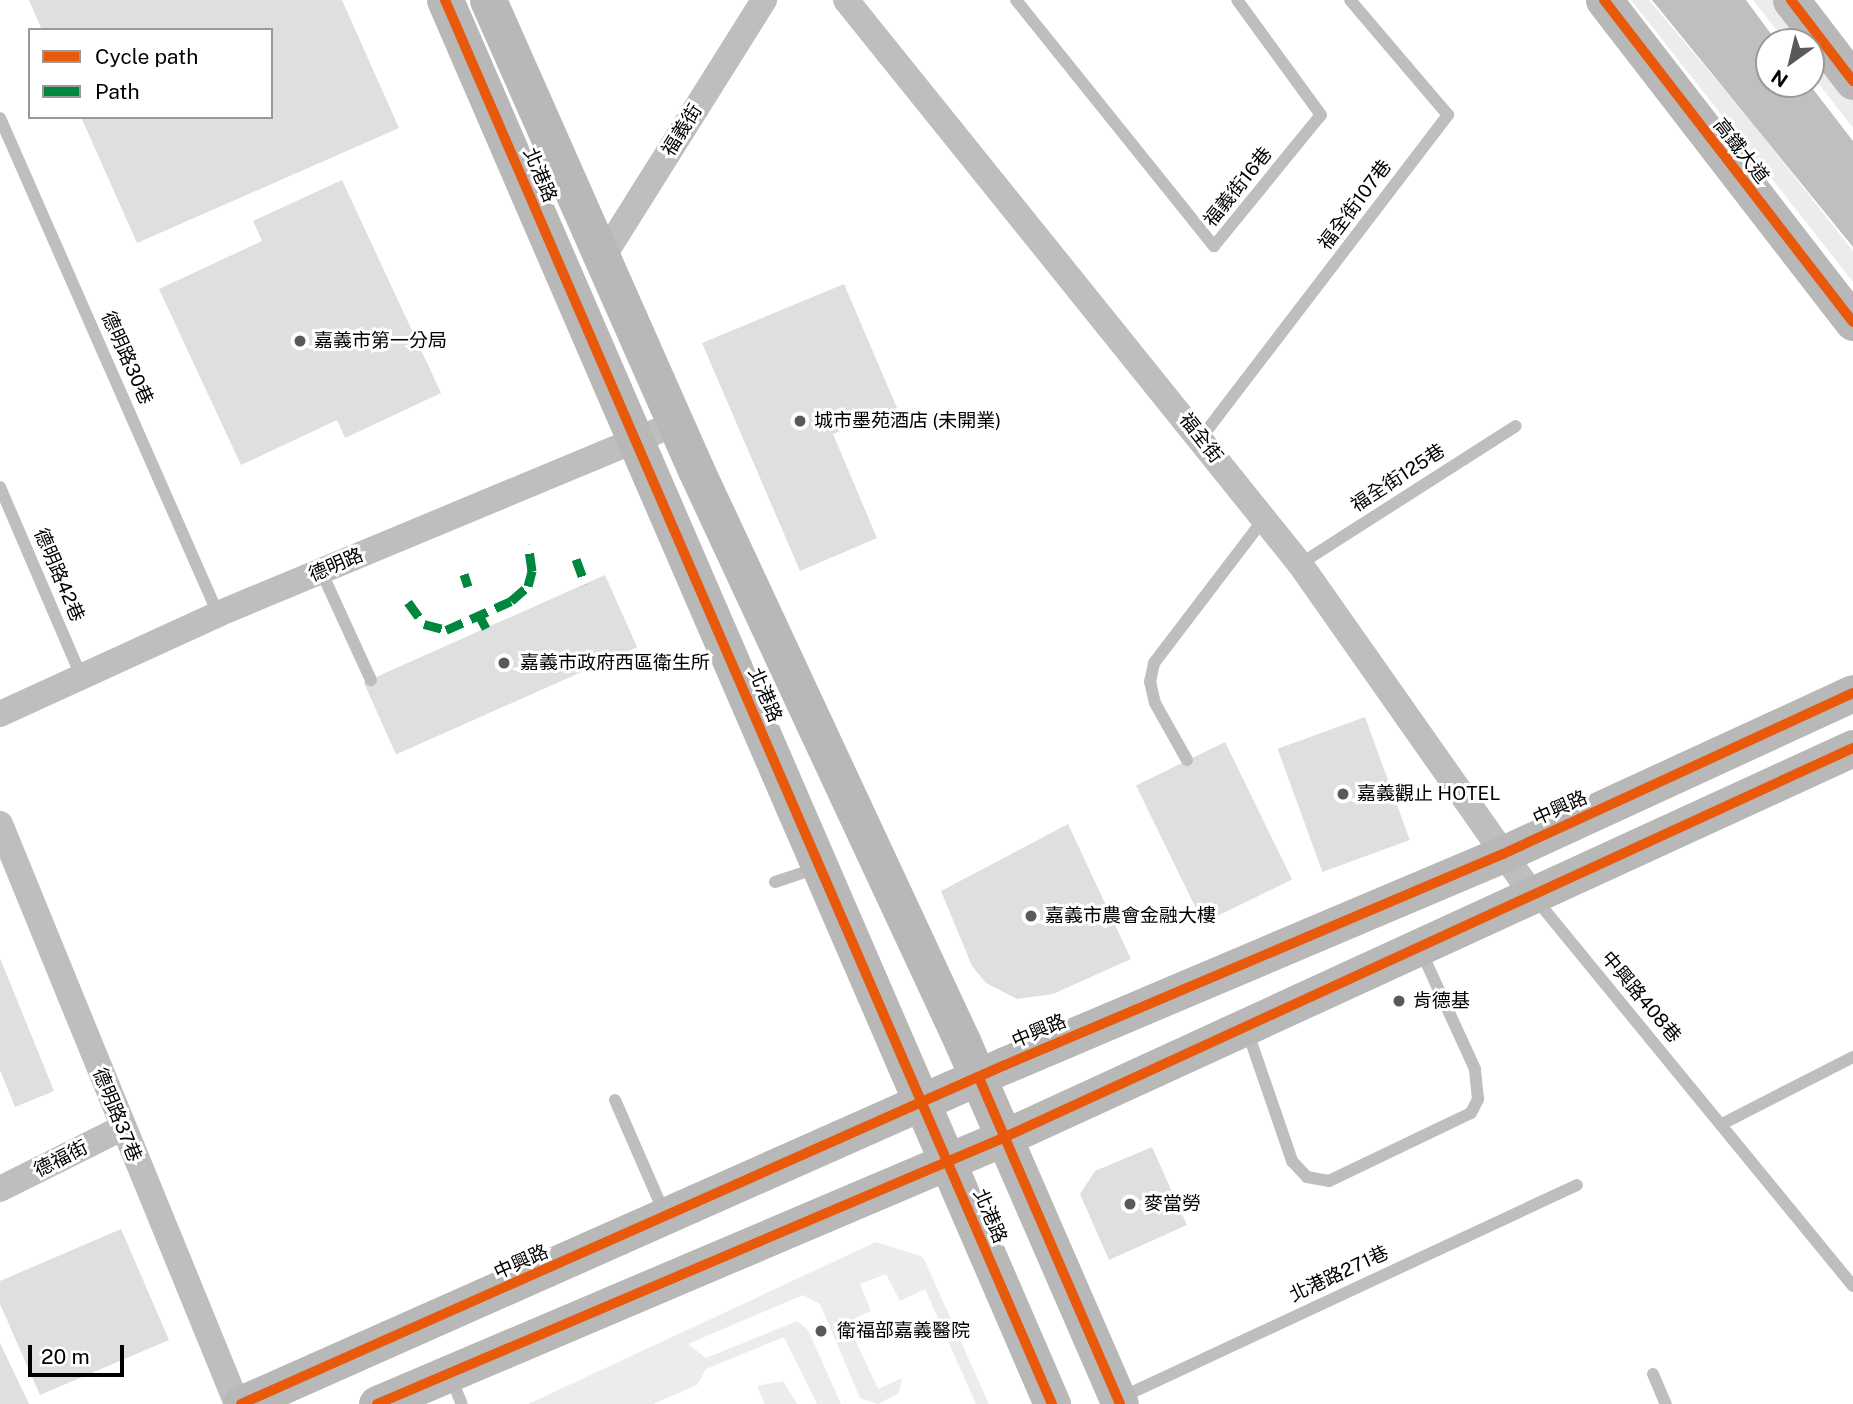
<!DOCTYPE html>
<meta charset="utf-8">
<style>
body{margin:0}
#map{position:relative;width:1853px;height:1404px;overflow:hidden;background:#fff;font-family:"Public Sans","Noto Sans TC",sans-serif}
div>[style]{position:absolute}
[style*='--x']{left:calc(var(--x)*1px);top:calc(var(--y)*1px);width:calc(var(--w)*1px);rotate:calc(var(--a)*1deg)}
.green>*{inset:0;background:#ececec}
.water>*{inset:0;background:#bfbfbf}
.building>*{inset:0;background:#dfdfdf;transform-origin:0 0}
.lane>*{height:12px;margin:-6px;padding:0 6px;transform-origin:6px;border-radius:6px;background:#bebebe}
.street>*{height:26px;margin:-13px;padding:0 13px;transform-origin:13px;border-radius:13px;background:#bebebe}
.secondary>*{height:37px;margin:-18.5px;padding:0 18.5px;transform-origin:18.5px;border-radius:18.5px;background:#b8b8b8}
.quiet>*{height:9px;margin-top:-4.5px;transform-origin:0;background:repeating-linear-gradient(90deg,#00873e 0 18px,transparent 0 27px)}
.cycleway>*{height:10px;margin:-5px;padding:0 5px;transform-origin:5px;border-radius:5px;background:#e8590c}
.dots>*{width:19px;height:19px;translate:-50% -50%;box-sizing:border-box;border:4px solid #fff;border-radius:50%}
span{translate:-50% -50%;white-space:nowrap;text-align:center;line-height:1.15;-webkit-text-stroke:6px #fff;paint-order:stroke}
.street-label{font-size:19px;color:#000}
.poi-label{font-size:19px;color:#000}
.left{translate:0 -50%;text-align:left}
.legend{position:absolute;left:28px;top:28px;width:245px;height:91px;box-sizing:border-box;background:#fff;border:2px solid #999;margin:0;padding:9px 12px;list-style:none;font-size:21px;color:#000}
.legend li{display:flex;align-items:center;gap:14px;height:35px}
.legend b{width:35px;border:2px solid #999}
.north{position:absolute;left:1755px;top:28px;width:70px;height:70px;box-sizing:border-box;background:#fff;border:2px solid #999;border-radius:50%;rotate:214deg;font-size:19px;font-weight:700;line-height:28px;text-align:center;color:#000}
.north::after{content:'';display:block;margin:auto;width:24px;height:32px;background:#595959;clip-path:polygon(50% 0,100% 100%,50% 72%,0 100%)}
.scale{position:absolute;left:28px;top:1345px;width:96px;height:32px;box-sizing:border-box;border:4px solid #000;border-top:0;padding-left:9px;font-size:21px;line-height:24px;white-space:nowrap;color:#000;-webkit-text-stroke:5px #fff;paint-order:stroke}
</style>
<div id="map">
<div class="green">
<i style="clip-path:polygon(1631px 0,1649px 0,1749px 119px,1853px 251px,1853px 282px)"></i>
<i style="clip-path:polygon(1753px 0,1777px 0,1810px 42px,1786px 42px)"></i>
<i style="clip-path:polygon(1811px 43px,1853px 97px,1853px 128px,1811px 74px)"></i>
<i style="clip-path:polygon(876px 1242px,923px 1257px,989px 1404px,976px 1404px,925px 1289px,900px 1301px,886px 1274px,860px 1284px,871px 1311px,847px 1322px,878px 1389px,902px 1378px,899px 1393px,878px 1404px,860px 1398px,820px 1304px,803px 1295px,688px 1344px,706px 1358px,797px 1321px,808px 1330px,841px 1404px,817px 1404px,784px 1337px,706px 1369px,697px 1385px,653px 1404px,528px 1404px)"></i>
<i style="clip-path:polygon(783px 1381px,797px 1404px,765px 1404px,757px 1386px)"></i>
</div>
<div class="water">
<i style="clip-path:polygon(1652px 0,1746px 0,1777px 42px,1769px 42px,1769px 84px,1809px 84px,1853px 141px,1853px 247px)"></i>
</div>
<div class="building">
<i style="clip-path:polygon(29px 0,342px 0,399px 128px,137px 243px,81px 117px,271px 117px,271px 30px,42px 30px)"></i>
<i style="clip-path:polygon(342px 180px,441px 393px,345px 438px,337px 420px,241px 465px,159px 289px,262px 241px,253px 221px)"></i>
<i style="clip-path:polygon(844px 284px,897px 408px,833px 434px,877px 538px,800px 571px,702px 343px)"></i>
<i style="left:605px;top:575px;width:79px;height:264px;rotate:66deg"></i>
<i style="left:1365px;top:717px;width:131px;height:93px;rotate:70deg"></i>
<i style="left:1225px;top:742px;width:153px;height:99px;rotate:64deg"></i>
<i style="clip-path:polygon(1068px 824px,1131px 959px,1053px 994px,1017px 999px,986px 983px,972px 966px,941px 891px)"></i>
<i style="clip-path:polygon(0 958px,54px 1091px,15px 1107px,0 1070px)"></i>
<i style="clip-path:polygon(1152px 1147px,1187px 1225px,1109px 1260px,1080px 1194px,1095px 1171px)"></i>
<i style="clip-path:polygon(121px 1229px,169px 1340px,40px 1395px,0 1304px,0 1281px)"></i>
<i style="clip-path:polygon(0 1343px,29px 1404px,0 1404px)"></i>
</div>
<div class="lane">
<i style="--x:1016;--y:0;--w:316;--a:51.2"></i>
<i style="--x:1214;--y:246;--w:169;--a:-50.8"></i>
<i style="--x:1321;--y:115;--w:142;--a:-126.1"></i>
<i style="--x:0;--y:118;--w:542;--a:66.27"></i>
<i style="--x:1201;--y:438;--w:407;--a:-52.6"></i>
<i style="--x:1448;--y:115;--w:151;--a:-130.4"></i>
<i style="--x:0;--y:487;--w:208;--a:66.8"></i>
<i style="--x:1300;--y:564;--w:256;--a:-32.6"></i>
<i style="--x:321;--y:571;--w:120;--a:65.4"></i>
<i style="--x:1187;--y:760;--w:65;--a:-119.3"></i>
<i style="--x:1155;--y:703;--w:22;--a:-103"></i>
<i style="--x:1150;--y:682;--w:19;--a:-78"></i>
<i style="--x:1154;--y:663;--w:180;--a:-52.7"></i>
<i style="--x:775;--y:882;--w:44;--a:-18.4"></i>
<i style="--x:1534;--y:897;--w:503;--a:50.65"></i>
<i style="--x:1247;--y:1030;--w:139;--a:71"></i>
<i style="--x:1292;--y:1161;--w:22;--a:47"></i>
<i style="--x:1307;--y:1177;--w:22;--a:10"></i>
<i style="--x:1329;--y:1181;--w:157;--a:-25.6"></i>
<i style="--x:1471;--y:1113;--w:16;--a:-63"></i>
<i style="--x:1478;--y:1099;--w:30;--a:-96"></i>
<i style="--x:1475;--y:1069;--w:130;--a:-114.6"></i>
<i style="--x:615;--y:1100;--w:122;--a:66.4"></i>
<i style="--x:1722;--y:1124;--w:147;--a:-27.1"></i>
<i style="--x:1653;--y:1374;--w:33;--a:67"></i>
<i style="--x:450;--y:1375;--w:31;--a:68"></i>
<i style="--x:1120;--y:1398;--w:504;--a:-24.99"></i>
</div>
<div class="street">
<i style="--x:846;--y:0;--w:724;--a:51.17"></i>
<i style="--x:1300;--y:564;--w:403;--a:54.9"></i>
<i style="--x:601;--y:260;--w:307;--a:-57.9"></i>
<i style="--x:0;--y:714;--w:240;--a:-24.6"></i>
<i style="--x:218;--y:614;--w:495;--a:-22.6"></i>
<i style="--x:0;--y:824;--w:627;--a:67.77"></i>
<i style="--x:0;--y:1189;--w:136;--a:-26.6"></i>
</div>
<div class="secondary">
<i style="--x:445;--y:0;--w:1530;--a:66.62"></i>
<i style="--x:488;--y:0;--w:514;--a:66.13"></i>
<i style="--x:696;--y:470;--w:630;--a:65.02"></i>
<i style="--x:962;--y:1041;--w:396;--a:66.5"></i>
<i style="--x:1604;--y:0;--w:407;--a:52.3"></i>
<i style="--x:1791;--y:0;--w:102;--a:52.6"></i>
<i style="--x:241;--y:1404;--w:836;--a:-23.93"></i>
<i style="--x:1005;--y:1065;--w:541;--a:-22.96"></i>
<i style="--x:1503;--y:854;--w:385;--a:-24.7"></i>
<i style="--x:377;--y:1404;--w:680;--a:-23.02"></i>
<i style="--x:1003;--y:1138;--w:935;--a:-24.65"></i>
</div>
<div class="quiet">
<i style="--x:576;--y:559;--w:27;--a:70"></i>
<i style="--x:464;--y:574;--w:13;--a:72"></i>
<i style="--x:408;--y:602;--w:27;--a:54"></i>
<i style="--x:424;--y:624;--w:23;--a:15"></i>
<i style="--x:446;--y:630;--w:71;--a:-24"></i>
<i style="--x:511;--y:601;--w:23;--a:-41"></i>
<i style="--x:528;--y:586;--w:16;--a:-75"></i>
<i style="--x:532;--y:571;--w:27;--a:-98"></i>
<i style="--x:479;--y:615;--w:15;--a:62"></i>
</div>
<div class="cycleway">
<i style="--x:445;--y:0;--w:1530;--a:66.62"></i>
<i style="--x:1604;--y:0;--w:407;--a:52.3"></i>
<i style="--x:1791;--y:0;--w:102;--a:52.6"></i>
<i style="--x:979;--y:1078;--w:355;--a:66.6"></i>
<i style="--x:241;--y:1404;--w:836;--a:-23.93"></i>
<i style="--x:1005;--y:1065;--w:541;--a:-22.96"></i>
<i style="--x:1503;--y:854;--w:385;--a:-24.7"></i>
<i style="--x:377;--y:1404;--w:680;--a:-23.02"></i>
<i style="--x:1003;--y:1138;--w:935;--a:-24.65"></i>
</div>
<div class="dots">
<i style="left:300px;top:341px;background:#595959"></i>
<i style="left:800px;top:421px;background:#595959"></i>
<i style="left:504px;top:663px;background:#595959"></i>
<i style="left:1343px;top:794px;background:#595959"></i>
<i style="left:1031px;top:916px;background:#595959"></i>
<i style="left:1399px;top:1001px;background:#595959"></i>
<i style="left:1130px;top:1204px;background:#595959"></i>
<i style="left:821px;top:1331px;background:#595959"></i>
</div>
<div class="street-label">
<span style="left:682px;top:130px;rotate:-58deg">福義街</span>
<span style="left:1741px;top:151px;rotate:52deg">高鐵大道</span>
<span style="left:540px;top:175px;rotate:67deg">北港路</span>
<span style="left:1238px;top:187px;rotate:-51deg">福義街16巷</span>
<span style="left:1355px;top:205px;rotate:-53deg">福全街107巷</span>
<span style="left:127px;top:358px;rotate:66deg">德明路30巷</span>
<span style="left:1201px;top:438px;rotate:52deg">福全街</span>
<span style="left:1398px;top:478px;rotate:-33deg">福全街125巷</span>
<span style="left:336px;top:565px;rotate:-23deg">德明路</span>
<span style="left:59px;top:575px;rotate:67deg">德明路42巷</span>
<span style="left:765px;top:695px;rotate:67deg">北港路</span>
<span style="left:1560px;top:808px;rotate:-24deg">中興路</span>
<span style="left:1641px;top:997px;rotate:50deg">中興路408巷</span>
<span style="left:1039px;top:1031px;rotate:-23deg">中興路</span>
<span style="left:117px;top:1115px;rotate:68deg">德明路37巷</span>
<span style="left:61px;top:1159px;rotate:-27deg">德福街</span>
<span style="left:990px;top:1216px;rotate:67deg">北港路</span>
<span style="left:521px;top:1262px;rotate:-24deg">中興路</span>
<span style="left:1339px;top:1274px;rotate:-25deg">北港路271巷</span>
</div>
<div class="poi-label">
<span class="left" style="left:314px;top:341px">嘉義市第一分局</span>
<span class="left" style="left:814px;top:421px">城市墨苑酒店 (未開業)</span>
<span class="left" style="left:520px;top:663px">嘉義市政府西區衛生所</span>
<span class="left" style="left:1357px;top:794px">嘉義觀止 HOTEL</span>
<span class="left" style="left:1045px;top:916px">嘉義市農會金融大樓</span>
<span class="left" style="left:1413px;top:1001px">肯德基</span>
<span class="left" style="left:1144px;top:1204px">麥當勞</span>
<span class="left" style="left:837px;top:1331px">衛福部嘉義醫院</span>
</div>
<ul class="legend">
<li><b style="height:9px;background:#e8590c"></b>Cycle path</li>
<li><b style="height:9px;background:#00873e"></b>Path</li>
</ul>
<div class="north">N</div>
<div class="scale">20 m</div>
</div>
